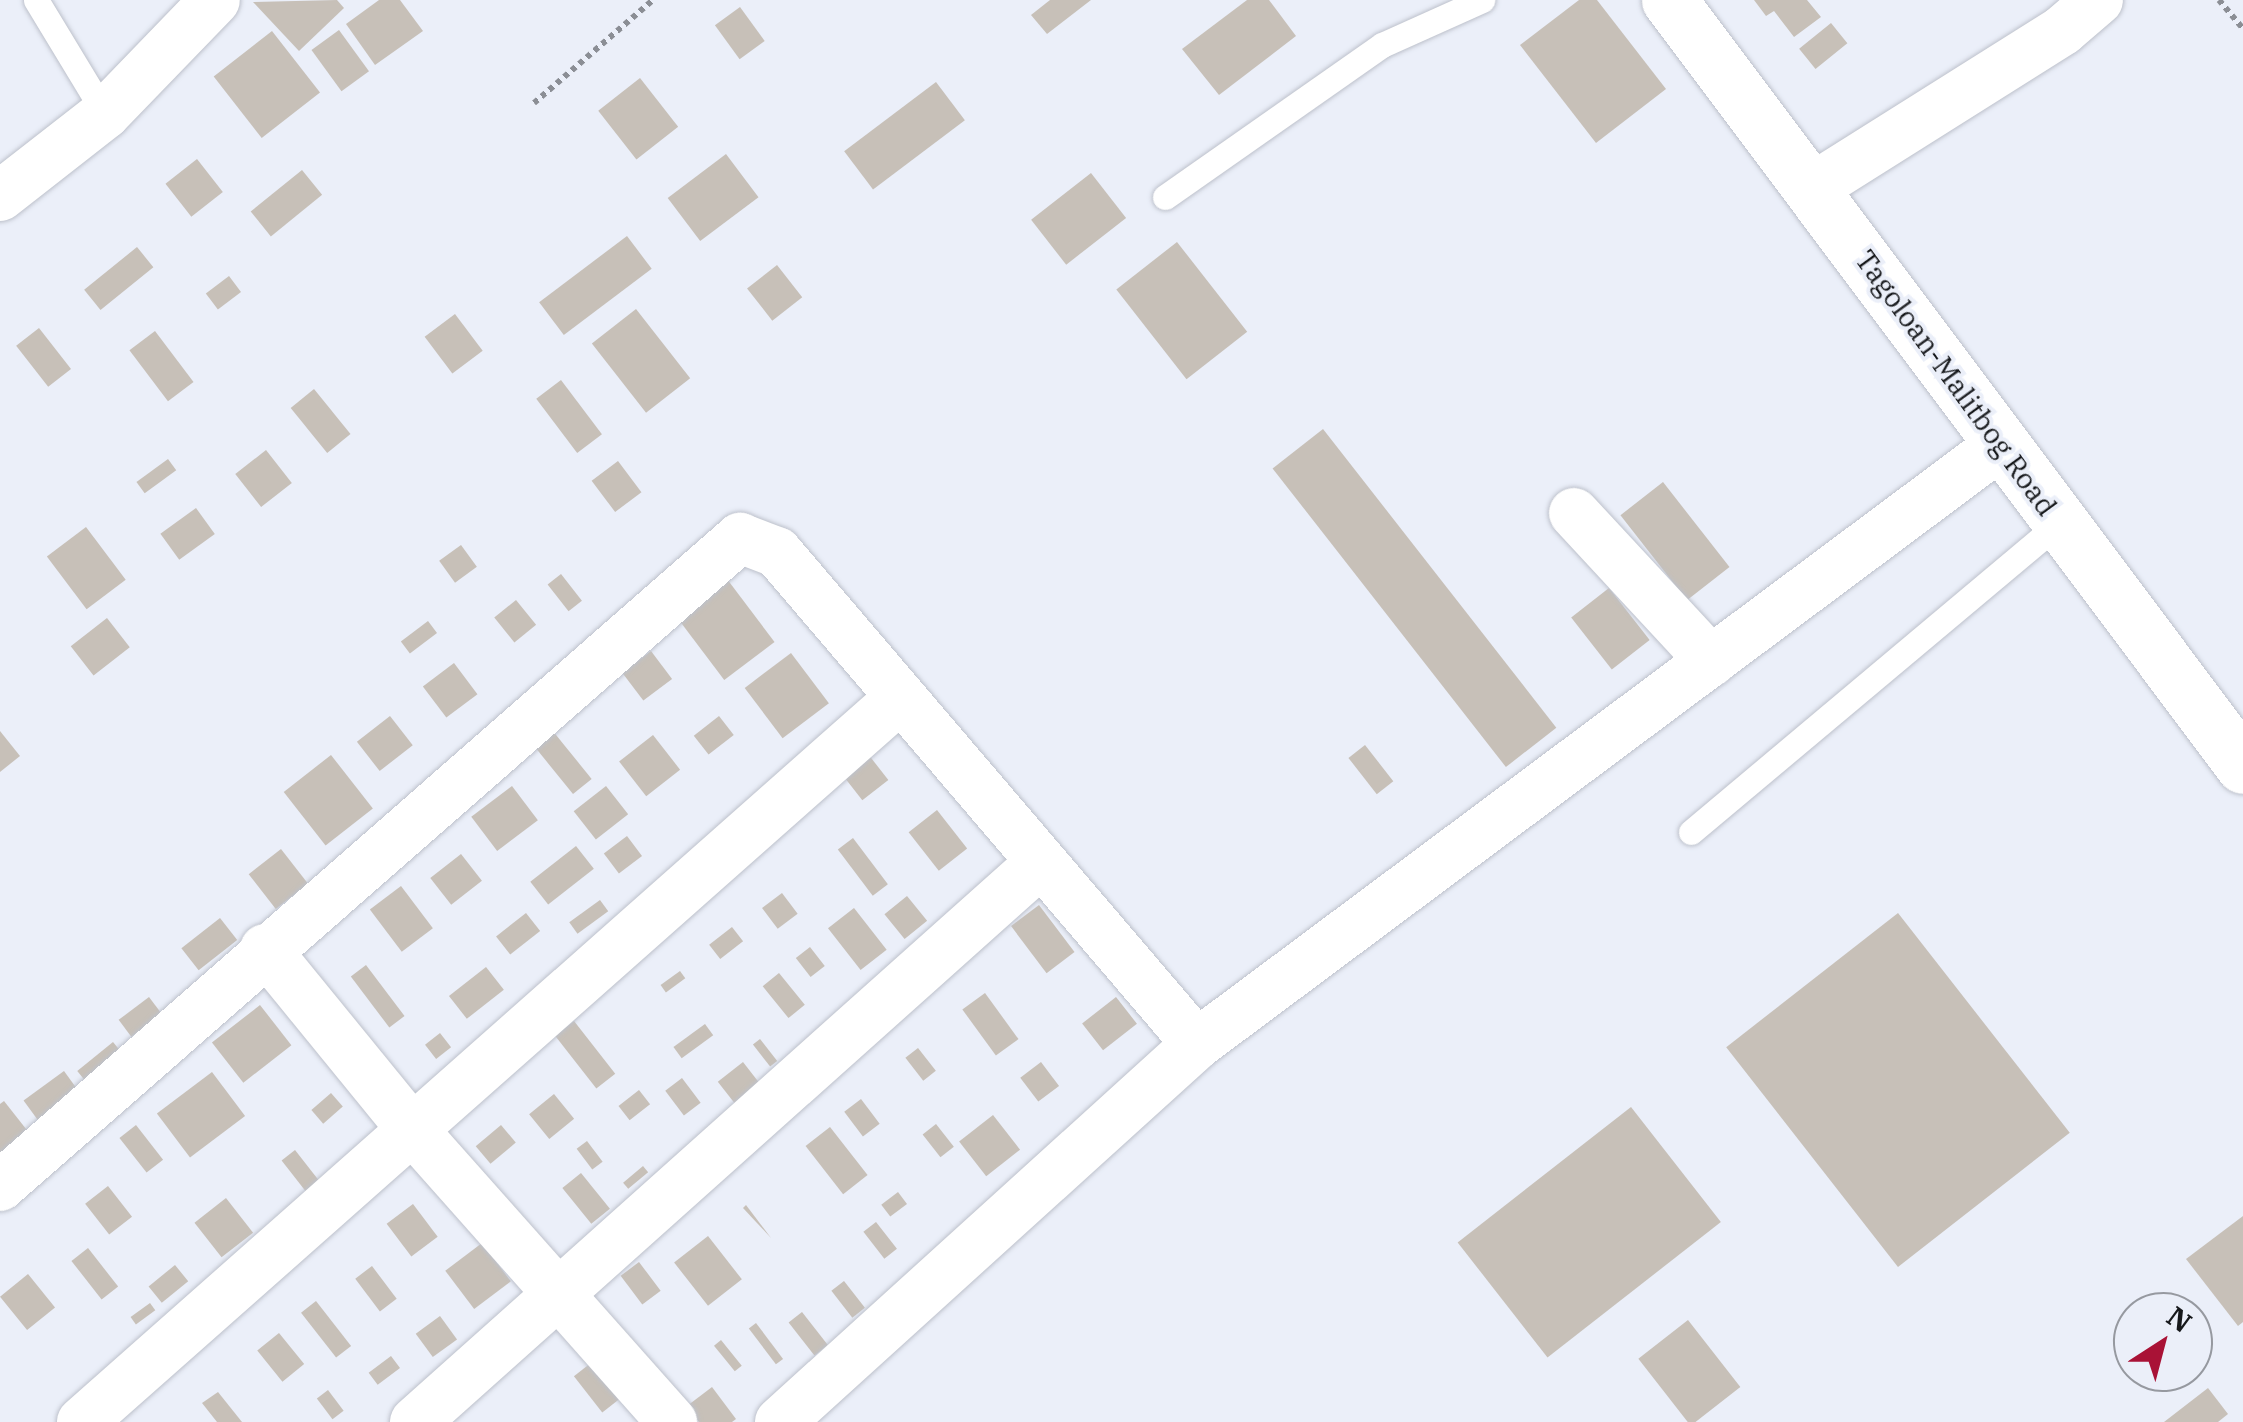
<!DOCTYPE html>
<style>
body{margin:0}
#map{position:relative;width:2243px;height:1422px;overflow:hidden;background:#ebeff9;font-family:"IBM Plex Serif",serif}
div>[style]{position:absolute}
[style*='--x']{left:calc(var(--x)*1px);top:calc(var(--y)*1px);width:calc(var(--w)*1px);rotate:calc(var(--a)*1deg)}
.building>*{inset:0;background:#c7c0b8;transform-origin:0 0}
.path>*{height:6px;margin-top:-3px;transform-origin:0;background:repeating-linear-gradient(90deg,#8b8e95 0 5px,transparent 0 10px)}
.roads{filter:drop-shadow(0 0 2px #bdc1cb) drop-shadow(0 0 2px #bdc1cb)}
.lane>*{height:25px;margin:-12.5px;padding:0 12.5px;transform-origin:12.5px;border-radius:12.5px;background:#fff}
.street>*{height:50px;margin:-25px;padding:0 25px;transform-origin:25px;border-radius:25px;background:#fff}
.secondary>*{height:55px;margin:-27.5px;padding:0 27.5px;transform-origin:27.5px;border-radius:27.5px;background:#fff}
span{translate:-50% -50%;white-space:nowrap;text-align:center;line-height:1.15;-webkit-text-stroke:8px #ebeff9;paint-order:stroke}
.street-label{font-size:28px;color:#16181b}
.north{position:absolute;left:2113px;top:1292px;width:100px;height:100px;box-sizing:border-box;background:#ebeff9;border:2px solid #9699a0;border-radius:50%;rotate:36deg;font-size:28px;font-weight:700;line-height:40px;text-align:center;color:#16181b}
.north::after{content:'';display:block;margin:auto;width:35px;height:45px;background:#a91236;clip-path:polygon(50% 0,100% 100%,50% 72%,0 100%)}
</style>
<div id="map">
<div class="building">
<i style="clip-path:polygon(337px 0,344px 8px,299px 51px,253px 2px)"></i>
<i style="clip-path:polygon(379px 0,400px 0,423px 31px,375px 65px,346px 24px)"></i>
<i style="clip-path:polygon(1050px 0,1091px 0,1047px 34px,1031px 15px)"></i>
<i style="clip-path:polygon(1247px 0,1269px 0,1296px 36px,1219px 95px,1182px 49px)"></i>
<i style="clip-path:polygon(1579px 0,1597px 0,1666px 89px,1596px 143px,1520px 45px)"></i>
<i style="clip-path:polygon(1754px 0,1807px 0,1821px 17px,1794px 37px,1774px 11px,1766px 16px)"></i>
<i style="left:740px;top:7px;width:42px;height:31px;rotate:54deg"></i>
<i style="left:1831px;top:23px;width:26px;height:41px;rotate:51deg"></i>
<i style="left:339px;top:30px;width:51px;height:34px;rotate:54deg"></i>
<i style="left:272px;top:31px;width:78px;height:74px;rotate:52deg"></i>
<i style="left:640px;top:78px;width:62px;height:53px;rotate:52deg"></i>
<i style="left:936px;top:82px;width:48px;height:115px;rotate:53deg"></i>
<i style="left:726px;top:154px;width:54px;height:73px;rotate:53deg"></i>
<i style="left:197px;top:159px;width:42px;height:40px;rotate:52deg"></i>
<i style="left:302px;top:170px;width:32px;height:66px;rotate:51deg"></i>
<i style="left:1091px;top:173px;width:57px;height:76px;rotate:52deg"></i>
<i style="left:627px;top:236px;width:41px;height:110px;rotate:53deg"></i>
<i style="left:1177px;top:242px;width:114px;height:77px;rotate:52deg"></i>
<i style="left:137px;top:247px;width:26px;height:68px;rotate:51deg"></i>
<i style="left:777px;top:265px;width:41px;height:38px;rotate:52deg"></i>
<i style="left:229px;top:276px;width:20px;height:29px;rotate:53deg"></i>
<i style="left:636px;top:309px;width:88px;height:56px;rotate:52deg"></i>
<i style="left:455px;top:314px;width:46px;height:38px;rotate:53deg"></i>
<i style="left:39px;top:328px;width:52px;height:29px;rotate:52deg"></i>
<i style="left:155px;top:331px;width:64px;height:32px;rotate:53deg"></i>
<i style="left:561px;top:380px;width:68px;height:31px;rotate:53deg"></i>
<i style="left:314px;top:389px;width:58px;height:30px;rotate:51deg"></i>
<i style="left:1323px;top:429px;width:379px;height:64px;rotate:52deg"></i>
<i style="left:266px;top:450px;width:42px;height:39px;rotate:52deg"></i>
<i style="left:168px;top:459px;width:14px;height:39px;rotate:54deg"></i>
<i style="left:618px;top:461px;width:39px;height:33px;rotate:53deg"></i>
<i style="left:1663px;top:482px;width:108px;height:54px;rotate:52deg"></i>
<i style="left:196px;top:508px;width:32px;height:44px;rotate:54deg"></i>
<i style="left:86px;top:527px;width:66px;height:49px;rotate:53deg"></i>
<i style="left:461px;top:545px;width:27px;height:27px;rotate:54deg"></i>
<i style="left:561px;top:574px;width:34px;height:17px;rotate:52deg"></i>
<i style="left:727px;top:579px;width:79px;height:63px;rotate:53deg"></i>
<i style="left:1609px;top:588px;width:66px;height:48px;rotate:52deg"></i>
<i style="left:516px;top:600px;width:32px;height:28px;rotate:51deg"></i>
<i style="left:107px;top:618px;width:37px;height:46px;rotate:52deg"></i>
<i style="left:428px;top:621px;width:15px;height:34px;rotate:53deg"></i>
<i style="left:651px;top:651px;width:35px;height:36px;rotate:53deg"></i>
<i style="left:791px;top:653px;width:63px;height:58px;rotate:53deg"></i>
<i style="left:454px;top:663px;width:39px;height:39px;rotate:53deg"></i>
<i style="left:390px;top:716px;width:37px;height:42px;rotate:52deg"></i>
<i style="left:719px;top:716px;width:24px;height:32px;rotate:52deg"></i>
<i style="left:552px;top:730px;width:63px;height:24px;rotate:51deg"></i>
<i style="clip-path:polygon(0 731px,20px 756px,0 772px)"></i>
<i style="left:653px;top:735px;width:44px;height:43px;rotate:52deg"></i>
<i style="left:1365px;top:745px;width:46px;height:21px;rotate:52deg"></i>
<i style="left:868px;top:754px;width:33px;height:33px;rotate:52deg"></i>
<i style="left:331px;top:755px;width:68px;height:60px;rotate:52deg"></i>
<i style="left:512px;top:786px;width:43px;height:51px;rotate:53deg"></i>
<i style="left:606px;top:786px;width:36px;height:41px;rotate:52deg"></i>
<i style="left:937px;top:810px;width:49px;height:36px;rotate:52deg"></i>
<i style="left:627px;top:836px;width:25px;height:29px;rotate:53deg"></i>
<i style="left:853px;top:838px;width:58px;height:19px;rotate:53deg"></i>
<i style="left:576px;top:846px;width:29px;height:58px;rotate:52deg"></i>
<i style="left:281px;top:849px;width:44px;height:41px;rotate:52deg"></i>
<i style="left:461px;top:854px;width:34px;height:39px;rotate:52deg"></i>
<i style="left:401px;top:886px;width:53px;height:39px;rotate:53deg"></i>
<i style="left:782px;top:893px;width:26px;height:25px;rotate:53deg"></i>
<i style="left:907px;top:896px;width:32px;height:29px;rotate:51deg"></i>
<i style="left:600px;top:900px;width:14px;height:38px;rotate:54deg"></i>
<i style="left:1039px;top:905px;width:59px;height:35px;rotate:53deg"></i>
<i style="left:854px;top:908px;width:53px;height:33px;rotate:52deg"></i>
<i style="left:526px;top:913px;width:23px;height:38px;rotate:52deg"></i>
<i style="left:1898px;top:913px;width:279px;height:218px;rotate:52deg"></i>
<i style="left:220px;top:918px;width:28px;height:49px;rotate:52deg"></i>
<i style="left:732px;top:927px;width:18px;height:29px;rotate:52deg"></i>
<i style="left:810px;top:947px;width:24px;height:18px;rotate:52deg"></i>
<i style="left:366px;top:965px;width:64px;height:19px;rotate:53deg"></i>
<i style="left:486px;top:967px;width:29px;height:47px;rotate:52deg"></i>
<i style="left:680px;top:971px;width:9px;height:24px;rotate:54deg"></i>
<i style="left:779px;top:973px;width:41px;height:21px;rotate:51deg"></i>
<i style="left:985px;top:993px;width:57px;height:28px;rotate:54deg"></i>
<i style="left:149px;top:997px;width:21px;height:38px;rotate:53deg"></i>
<i style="left:1116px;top:997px;width:34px;height:43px;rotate:52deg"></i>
<i style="left:260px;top:1005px;width:51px;height:61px;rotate:52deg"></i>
<i style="left:574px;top:1021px;width:67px;height:24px;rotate:52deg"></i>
<i style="left:705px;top:1024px;width:14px;height:39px;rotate:54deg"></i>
<i style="left:440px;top:1033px;width:18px;height:19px;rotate:52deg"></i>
<i style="left:760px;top:1039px;width:28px;height:9px;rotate:52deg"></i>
<i style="left:113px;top:1042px;width:27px;height:46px;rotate:51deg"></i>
<i style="left:918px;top:1048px;width:29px;height:16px;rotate:52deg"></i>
<i style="left:743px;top:1062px;width:36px;height:32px;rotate:52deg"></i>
<i style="left:1041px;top:1062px;width:30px;height:26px;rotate:53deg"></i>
<i style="left:64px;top:1071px;width:37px;height:50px;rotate:54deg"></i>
<i style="left:212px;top:1072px;width:55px;height:69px;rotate:53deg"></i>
<i style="left:682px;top:1078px;width:31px;height:21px;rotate:53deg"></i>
<i style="left:639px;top:1090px;width:18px;height:26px;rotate:52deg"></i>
<i style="left:331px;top:1093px;width:18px;height:26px;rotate:49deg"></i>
<i style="left:554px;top:1094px;width:32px;height:32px;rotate:51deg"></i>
<i style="left:861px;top:1099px;width:31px;height:21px;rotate:53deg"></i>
<i style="clip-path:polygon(4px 1101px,30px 1134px,0 1156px,0 1104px)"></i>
<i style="left:1631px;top:1107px;width:146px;height:220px;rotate:52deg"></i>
<i style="left:993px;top:1115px;width:44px;height:43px;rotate:52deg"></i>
<i style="left:936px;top:1124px;width:29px;height:17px;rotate:52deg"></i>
<i style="left:136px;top:1125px;width:44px;height:21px;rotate:52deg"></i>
<i style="left:501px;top:1125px;width:23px;height:33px;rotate:50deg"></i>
<i style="left:830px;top:1127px;width:61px;height:31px;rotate:52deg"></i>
<i style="left:587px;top:1141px;width:26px;height:13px;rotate:53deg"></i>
<i style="left:295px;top:1150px;width:41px;height:17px;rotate:52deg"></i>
<i style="left:643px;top:1166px;width:8px;height:26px;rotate:50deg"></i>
<i style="left:581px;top:1173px;width:46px;height:24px;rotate:51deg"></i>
<i style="left:108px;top:1186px;width:39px;height:29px;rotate:52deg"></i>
<i style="left:898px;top:1192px;width:15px;height:21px;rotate:53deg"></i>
<i style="left:226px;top:1198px;width:44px;height:40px;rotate:52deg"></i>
<i style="left:413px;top:1204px;width:41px;height:33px;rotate:53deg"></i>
<i style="clip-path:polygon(746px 1205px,771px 1238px,743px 1208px)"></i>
<i style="clip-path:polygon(2243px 1216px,2243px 1322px,2238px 1326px,2186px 1259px)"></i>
<i style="left:876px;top:1222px;width:34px;height:16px;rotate:52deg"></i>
<i style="left:708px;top:1236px;width:55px;height:43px;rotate:52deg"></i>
<i style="left:482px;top:1243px;width:48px;height:46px;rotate:53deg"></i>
<i style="left:88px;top:1248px;width:49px;height:21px;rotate:52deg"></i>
<i style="left:639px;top:1262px;width:36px;height:23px;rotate:53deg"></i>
<i style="left:175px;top:1265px;width:21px;height:34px;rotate:51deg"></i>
<i style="left:372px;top:1266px;width:41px;height:21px;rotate:53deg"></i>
<i style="left:28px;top:1274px;width:43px;height:36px;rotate:51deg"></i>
<i style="left:844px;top:1281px;width:34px;height:16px;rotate:52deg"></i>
<i style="left:316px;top:1301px;width:57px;height:19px;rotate:52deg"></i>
<i style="left:150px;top:1303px;width:9px;height:24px;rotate:54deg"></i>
<i style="left:802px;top:1312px;width:42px;height:17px;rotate:52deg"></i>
<i style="left:440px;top:1316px;width:29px;height:30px;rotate:54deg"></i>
<i style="left:1688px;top:1320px;width:85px;height:63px;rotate:52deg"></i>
<i style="left:756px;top:1323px;width:45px;height:9px;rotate:53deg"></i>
<i style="clip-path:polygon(2193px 1332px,2210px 1354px,2193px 1367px)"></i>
<i style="left:279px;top:1333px;width:40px;height:28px;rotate:51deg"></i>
<i style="left:721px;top:1340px;width:33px;height:9px;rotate:51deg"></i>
<i style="left:391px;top:1356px;width:15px;height:28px;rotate:53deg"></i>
<i style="left:596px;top:1359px;width:46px;height:28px;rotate:52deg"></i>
<i style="clip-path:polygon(712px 1387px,736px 1419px,732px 1422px,699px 1422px,687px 1406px)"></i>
<i style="clip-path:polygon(2208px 1388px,2228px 1414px,2218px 1422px,2164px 1422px)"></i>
<i style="left:328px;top:1390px;width:26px;height:14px;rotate:53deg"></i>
<i style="clip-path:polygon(218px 1392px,242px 1422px,217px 1422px,202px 1403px)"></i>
</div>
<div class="path">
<i style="--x:2219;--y:0;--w:38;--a:50"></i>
<i style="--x:534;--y:103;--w:157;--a:-40.9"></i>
</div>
<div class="roads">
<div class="lane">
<i style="--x:36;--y:0;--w:133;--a:58.8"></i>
<i style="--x:1165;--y:197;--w:265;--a:-35"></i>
<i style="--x:1382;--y:45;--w:110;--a:-24.2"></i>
<i style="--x:1691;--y:832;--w:479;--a:-40"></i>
</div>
<div class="street">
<i style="--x:1814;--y:187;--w:294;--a:-32.2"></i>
<i style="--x:2063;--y:30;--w:46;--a:-40.6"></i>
<i style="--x:0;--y:196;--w:133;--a:-38"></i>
<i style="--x:105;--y:114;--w:158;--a:-46"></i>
<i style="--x:1574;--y:513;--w:202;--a:47.2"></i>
<i style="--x:265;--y:949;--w:232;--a:50.8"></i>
<i style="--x:412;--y:1129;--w:392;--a:48.4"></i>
<i style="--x:0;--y:1186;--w:984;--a:-41.21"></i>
<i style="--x:740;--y:538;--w:40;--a:21"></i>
<i style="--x:777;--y:552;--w:647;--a:49.51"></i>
<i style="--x:82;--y:1422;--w:1091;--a:-41.51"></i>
<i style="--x:415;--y:1422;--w:836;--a:-41.8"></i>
<i style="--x:780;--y:1422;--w:563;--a:-42.19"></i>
<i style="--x:1197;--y:1044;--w:1000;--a:-36.71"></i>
</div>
<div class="secondary">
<i style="--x:1669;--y:0;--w:957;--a:53.15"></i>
</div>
</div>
<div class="street-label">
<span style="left:1956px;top:383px;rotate:54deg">Tagoloan-Malitbog Road</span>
</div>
<div class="north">N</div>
</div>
